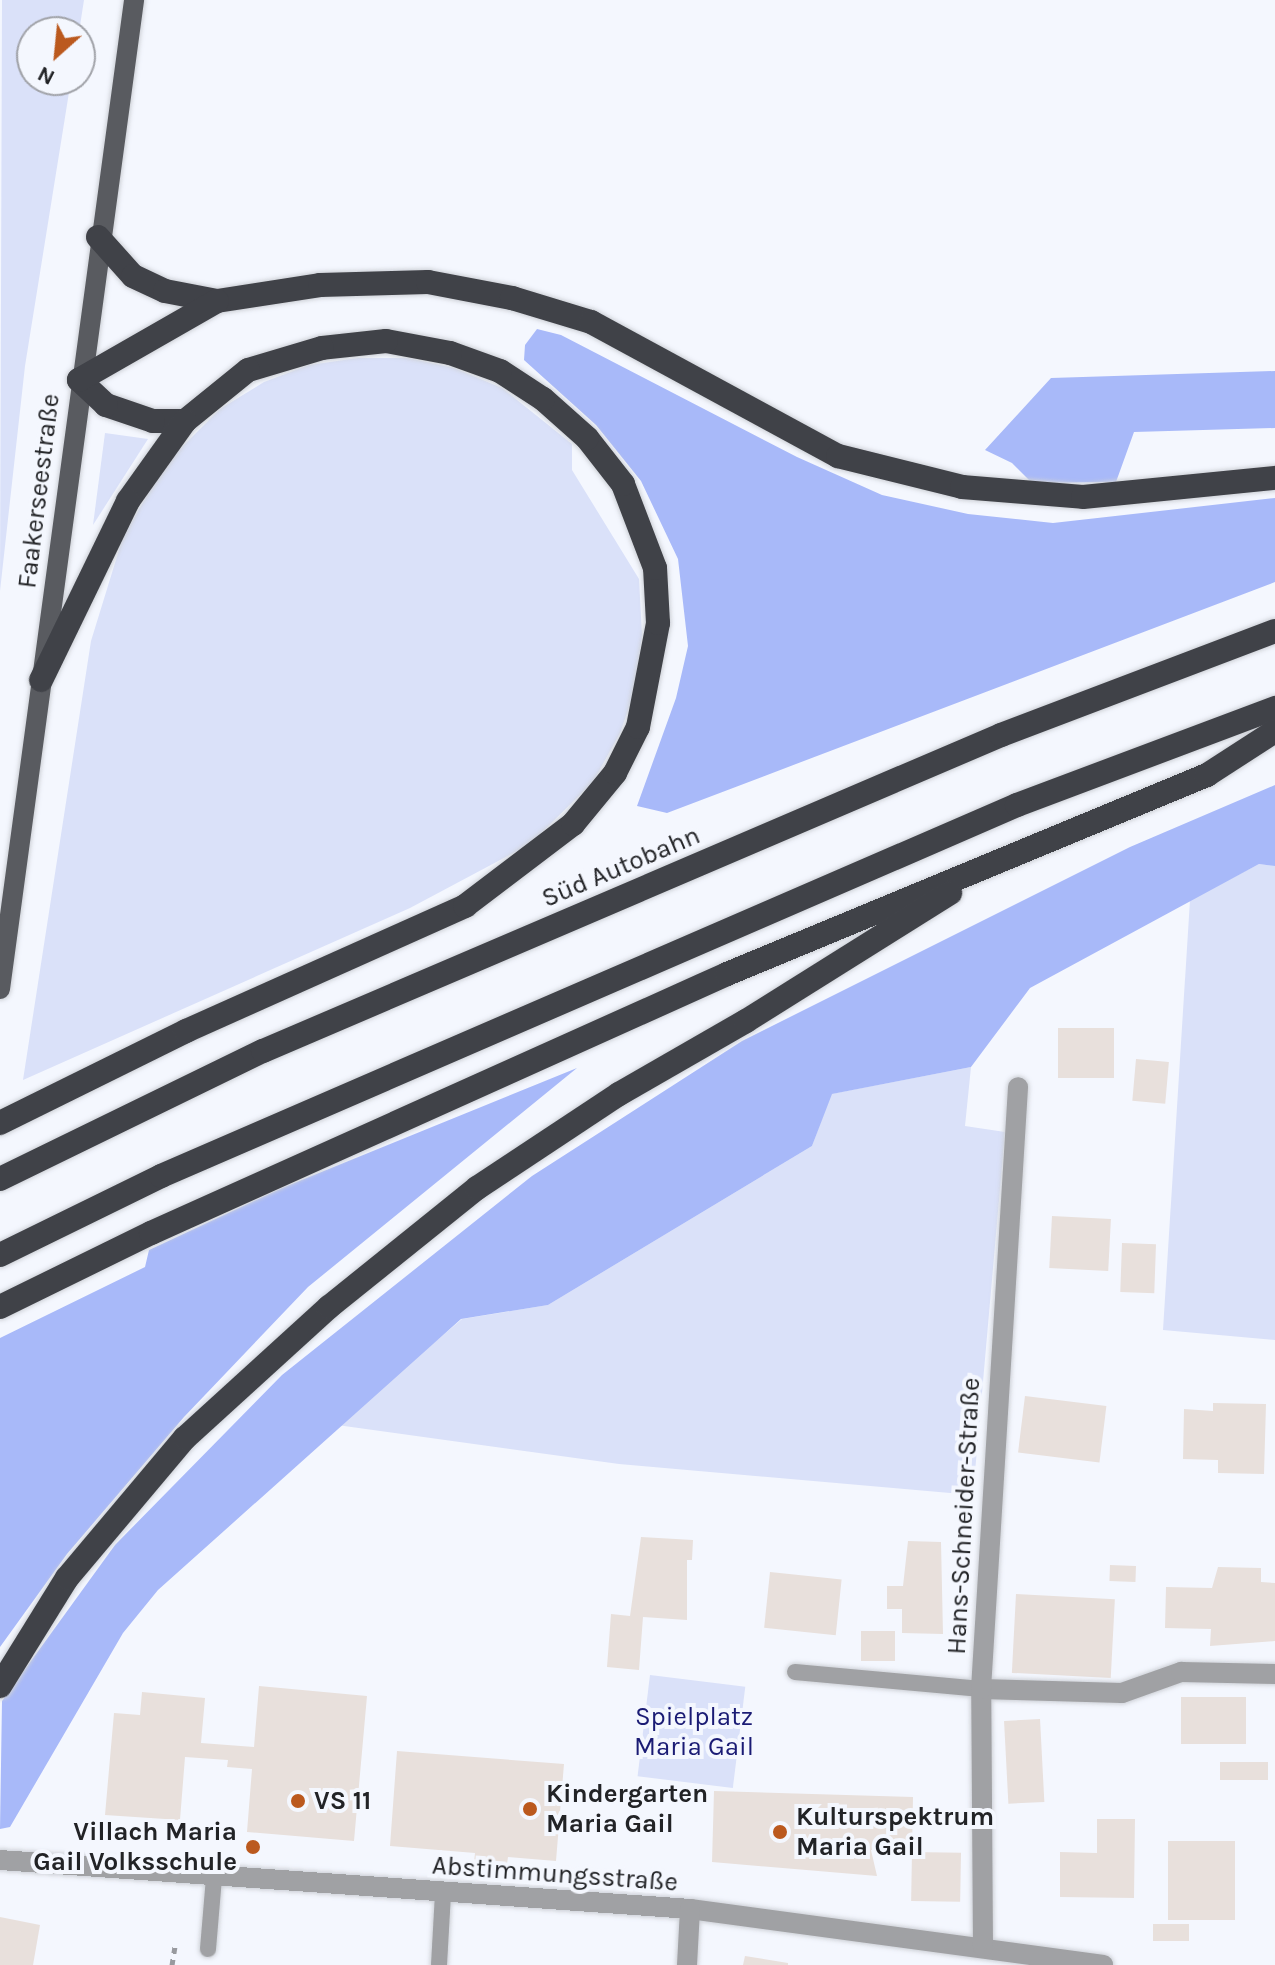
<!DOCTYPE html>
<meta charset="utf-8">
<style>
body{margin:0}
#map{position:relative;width:1275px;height:1965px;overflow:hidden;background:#f4f7fe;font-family:Karla,sans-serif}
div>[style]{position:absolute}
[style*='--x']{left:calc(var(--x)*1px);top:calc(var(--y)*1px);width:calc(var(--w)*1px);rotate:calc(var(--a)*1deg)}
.green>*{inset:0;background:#dae1f9;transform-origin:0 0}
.forest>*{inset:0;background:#a8b9f9}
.building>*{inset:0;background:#e8e0dc;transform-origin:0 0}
.path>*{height:5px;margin-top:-2.5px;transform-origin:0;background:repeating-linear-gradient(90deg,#989a9f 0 6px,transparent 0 12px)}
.roads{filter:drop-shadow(0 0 2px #ced1d7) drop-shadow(0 0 2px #ced1d7)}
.lane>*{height:16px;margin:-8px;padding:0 8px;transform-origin:8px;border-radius:8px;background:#a0a1a4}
.street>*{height:20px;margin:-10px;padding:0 10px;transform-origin:10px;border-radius:10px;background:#a0a1a4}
.primary>*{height:20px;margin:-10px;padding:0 10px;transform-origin:10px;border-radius:10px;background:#595b60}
.highway>*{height:24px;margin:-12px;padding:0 12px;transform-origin:12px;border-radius:12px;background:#404248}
.dots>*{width:22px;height:22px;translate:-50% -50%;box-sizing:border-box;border:4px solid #f4f7fe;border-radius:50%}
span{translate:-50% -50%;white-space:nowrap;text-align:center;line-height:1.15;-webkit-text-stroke:8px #f4f7fe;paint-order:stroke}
.street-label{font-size:26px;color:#222326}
.park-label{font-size:26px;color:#1a1b74}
.poi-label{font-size:26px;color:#222326;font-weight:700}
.left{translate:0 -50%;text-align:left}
.right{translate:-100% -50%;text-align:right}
.north{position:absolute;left:16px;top:16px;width:80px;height:80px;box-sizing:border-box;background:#f4f7fe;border:2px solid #a0a2a8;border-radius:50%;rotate:207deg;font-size:22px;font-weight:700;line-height:32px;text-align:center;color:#222326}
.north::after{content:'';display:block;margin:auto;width:28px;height:36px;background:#bb591e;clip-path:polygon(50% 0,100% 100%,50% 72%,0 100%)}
</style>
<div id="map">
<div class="green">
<i style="clip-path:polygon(2px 0,84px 0,79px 32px,32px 32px,32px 80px,71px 80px,25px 366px,0 591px)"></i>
<i style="clip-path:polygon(358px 358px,408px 358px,454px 368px,502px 388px,572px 444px,572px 470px,639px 579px,642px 635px,635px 690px,620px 733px,593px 782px,530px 844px,410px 908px,23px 1080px,91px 641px,123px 537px,166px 463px,220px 409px,264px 382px,309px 365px)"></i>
<i style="clip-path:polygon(105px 433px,148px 439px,93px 525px)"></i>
<i style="clip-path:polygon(1259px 864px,1275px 866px,1275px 1340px,1163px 1330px,1190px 900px)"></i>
<i style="clip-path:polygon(971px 1067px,965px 1126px,1005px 1132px,973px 1495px,619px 1464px,337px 1425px,462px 1319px,548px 1305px,812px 1146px,831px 1094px)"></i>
<i style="left:650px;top:1675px;width:96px;height:102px;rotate:7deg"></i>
</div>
<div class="forest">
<i style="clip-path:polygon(537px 329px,561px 335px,797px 457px,882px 495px,968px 514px,1053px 523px,1275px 498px,1275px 582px,667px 813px,637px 806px,676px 698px,688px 646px,678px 559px,641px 481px,596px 425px,524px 360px,525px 345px)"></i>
<i style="clip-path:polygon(1275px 371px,1275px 428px,1134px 432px,1116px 482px,1032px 483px,1012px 463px,985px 450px,1051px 378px)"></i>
<i style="clip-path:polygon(1275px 785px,1275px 866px,1259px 864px,1030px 988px,971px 1067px,832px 1094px,812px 1146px,548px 1305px,461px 1319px,158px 1590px,123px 1633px,10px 1827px,0 1829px,2px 1701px,115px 1545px,282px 1375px,532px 1176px,742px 1041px,1130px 847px)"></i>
<i style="clip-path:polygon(577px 1068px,308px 1287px,184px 1417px,67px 1554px,0 1647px,0 1338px,145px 1267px,149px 1250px,282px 1188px)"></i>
</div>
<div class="building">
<i style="left:1058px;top:1028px;width:56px;height:50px"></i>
<i style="left:1136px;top:1059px;width:33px;height:42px;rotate:5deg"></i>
<i style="left:1052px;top:1216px;width:59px;height:52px;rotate:3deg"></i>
<i style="left:1122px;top:1243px;width:34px;height:49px;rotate:2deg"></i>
<i style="left:1025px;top:1396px;width:82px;height:57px;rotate:7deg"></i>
<i style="clip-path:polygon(1213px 1403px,1266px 1404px,1264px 1474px,1218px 1473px,1218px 1460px,1183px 1459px,1184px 1409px,1213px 1411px)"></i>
<i style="clip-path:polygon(641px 1537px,693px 1540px,692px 1560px,687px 1560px,687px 1620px,643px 1617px,639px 1670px,607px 1667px,611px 1614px,630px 1616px)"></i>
<i style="clip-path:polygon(908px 1541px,941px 1542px,943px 1634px,902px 1633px,902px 1609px,887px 1609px,887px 1586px,903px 1586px)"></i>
<i style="left:1110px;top:1565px;width:26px;height:16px;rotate:2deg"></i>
<i style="clip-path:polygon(1218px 1567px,1261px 1568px,1261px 1582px,1275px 1583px,1275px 1641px,1210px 1646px,1211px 1629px,1165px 1628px,1166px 1587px,1212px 1588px)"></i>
<i style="left:770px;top:1572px;width:72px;height:56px;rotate:6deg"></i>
<i style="left:1016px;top:1594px;width:99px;height:79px;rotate:3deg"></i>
<i style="left:861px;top:1631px;width:34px;height:30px"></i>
<i style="clip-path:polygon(259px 1686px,367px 1696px,354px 1841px,247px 1832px,252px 1769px,227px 1767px,228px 1760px,185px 1757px,180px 1820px,105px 1815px,114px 1713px,140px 1715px,142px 1692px,205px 1698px,201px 1743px,254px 1747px)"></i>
<i style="left:1181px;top:1697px;width:65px;height:47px"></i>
<i style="left:1040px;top:1719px;width:83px;height:36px;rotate:87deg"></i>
<i style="clip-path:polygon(397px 1751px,564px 1764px,556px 1861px,508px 1857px,507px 1864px,474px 1862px,475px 1853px,390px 1846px)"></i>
<i style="left:1268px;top:1762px;width:18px;height:48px;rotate:90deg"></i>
<i style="clip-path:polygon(714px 1791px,913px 1797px,912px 1852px,871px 1850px,877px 1876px,712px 1862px)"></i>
<i style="clip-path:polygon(1097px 1819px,1135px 1819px,1134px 1898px,1060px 1897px,1060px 1852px,1097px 1853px)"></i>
<i style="left:1168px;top:1841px;width:67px;height:79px"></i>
<i style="left:912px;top:1852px;width:49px;height:49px;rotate:1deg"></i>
<i style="clip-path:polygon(0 1917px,40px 1925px,33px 1965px,0 1965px)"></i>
<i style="left:1189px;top:1924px;width:17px;height:36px;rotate:90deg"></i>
<i style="clip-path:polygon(745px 1956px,788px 1963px,788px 1965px,743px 1965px)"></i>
</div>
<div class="path">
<i style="--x:172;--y:1965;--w:20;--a:-81"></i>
</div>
<div class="roads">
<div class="lane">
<i style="--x:795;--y:1672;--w:187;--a:5.2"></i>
<i style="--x:208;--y:1949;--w:72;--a:-85.2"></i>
<i style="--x:439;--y:1965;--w:72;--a:-86.8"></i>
</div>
<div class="street">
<i style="--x:981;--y:1689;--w:141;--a:1.6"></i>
<i style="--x:1122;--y:1693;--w:63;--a:-19.6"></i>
<i style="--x:1181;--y:1672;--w:94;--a:1.2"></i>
<i style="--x:0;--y:1860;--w:692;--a:4.06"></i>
<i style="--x:690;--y:1909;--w:417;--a:7.7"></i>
<i style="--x:983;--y:1947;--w:258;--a:-90.4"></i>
<i style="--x:981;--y:1689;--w:603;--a:-86.48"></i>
<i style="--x:687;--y:1965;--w:56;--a:-86.9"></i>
</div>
<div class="primary">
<i style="--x:0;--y:989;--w:998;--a:-82.28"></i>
</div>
<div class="highway">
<i style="--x:98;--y:237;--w:52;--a:48.1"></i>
<i style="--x:133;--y:276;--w:35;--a:25"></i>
<i style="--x:165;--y:291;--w:53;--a:10.9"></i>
<i style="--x:217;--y:301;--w:104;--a:-8.8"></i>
<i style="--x:320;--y:285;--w:108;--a:-1.6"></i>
<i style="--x:428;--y:282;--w:86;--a:10.8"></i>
<i style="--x:512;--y:298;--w:83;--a:16.9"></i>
<i style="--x:591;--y:322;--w:281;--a:28.5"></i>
<i style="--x:838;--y:456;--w:128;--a:14"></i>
<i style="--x:962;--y:487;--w:121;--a:4.7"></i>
<i style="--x:1083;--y:497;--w:193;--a:-5.7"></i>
<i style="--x:185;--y:421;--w:32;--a:180"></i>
<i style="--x:153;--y:421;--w:50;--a:-161.2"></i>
<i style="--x:106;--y:405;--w:37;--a:-137"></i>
<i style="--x:79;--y:380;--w:159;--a:-29.8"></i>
<i style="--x:0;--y:1123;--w:208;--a:-26.3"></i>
<i style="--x:186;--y:1031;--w:306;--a:-24.1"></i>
<i style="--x:465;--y:906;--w:136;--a:-37.2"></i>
<i style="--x:573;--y:824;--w:66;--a:-50.5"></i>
<i style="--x:615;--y:773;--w:51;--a:-63.4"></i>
<i style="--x:638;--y:727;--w:106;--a:-79.1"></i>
<i style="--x:658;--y:623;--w:55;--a:-93.1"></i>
<i style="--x:655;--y:568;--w:90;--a:-110.9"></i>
<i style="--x:623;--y:484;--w:58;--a:-128"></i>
<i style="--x:587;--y:438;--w:59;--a:-138.4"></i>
<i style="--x:543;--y:399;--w:51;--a:-146.9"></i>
<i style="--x:500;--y:371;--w:53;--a:-160.2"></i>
<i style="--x:450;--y:353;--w:65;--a:-169.4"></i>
<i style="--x:386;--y:341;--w:64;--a:173.8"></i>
<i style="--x:322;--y:348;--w:77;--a:163.4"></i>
<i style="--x:248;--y:370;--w:81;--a:141"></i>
<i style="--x:185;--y:421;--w:98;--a:125.5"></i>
<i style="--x:128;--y:501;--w:199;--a:115.9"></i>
<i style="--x:0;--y:1179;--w:292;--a:-26"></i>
<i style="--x:263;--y:1051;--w:803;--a:-23.18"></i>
<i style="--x:1001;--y:735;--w:293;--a:-20.8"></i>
<i style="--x:0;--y:1255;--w:179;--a:-26.1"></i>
<i style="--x:161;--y:1176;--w:933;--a:-23.43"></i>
<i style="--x:1017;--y:805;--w:276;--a:-20.6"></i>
<i style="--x:0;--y:1307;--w:168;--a:-26.1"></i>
<i style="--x:151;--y:1233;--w:632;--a:-24.21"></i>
<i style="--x:727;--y:974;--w:520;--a:-22.52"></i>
<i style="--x:1207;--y:775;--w:81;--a:-32.9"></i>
<i style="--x:0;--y:1686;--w:127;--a:-58.2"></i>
<i style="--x:67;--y:1578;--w:183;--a:-49.9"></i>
<i style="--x:185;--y:1438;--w:195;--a:-42.3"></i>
<i style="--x:329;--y:1307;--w:190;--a:-38.8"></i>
<i style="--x:477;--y:1188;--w:170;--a:-33.5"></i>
<i style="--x:619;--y:1094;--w:146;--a:-29.9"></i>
<i style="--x:746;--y:1021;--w:241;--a:-32.1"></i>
</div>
</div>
<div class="dots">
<i style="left:298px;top:1801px;background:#bb591e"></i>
<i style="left:530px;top:1809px;background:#bb591e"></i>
<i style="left:780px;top:1832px;background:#bb591e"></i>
<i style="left:253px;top:1847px;background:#bb591e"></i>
</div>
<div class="street-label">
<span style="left:39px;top:491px;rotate:-83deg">Faakerseestraße</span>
<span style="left:621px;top:867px;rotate:-23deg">Süd Autobahn</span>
<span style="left:964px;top:1516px;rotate:-87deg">Hans-Schneider-Straße</span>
<span style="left:555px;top:1874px;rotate:4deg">Abstimmungsstraße</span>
</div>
<div class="park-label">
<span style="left:694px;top:1732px">Spielplatz<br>Maria Gail</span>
</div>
<div class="poi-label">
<span class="left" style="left:546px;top:1809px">Kindergarten<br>Maria Gail</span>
<span class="left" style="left:314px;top:1801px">VS 11</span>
<span class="left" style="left:796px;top:1832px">Kulturspektrum<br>Maria Gail</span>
<span class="right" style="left:237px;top:1847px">Villach Maria<br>Gail Volksschule</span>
</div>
<div class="north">N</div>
</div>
